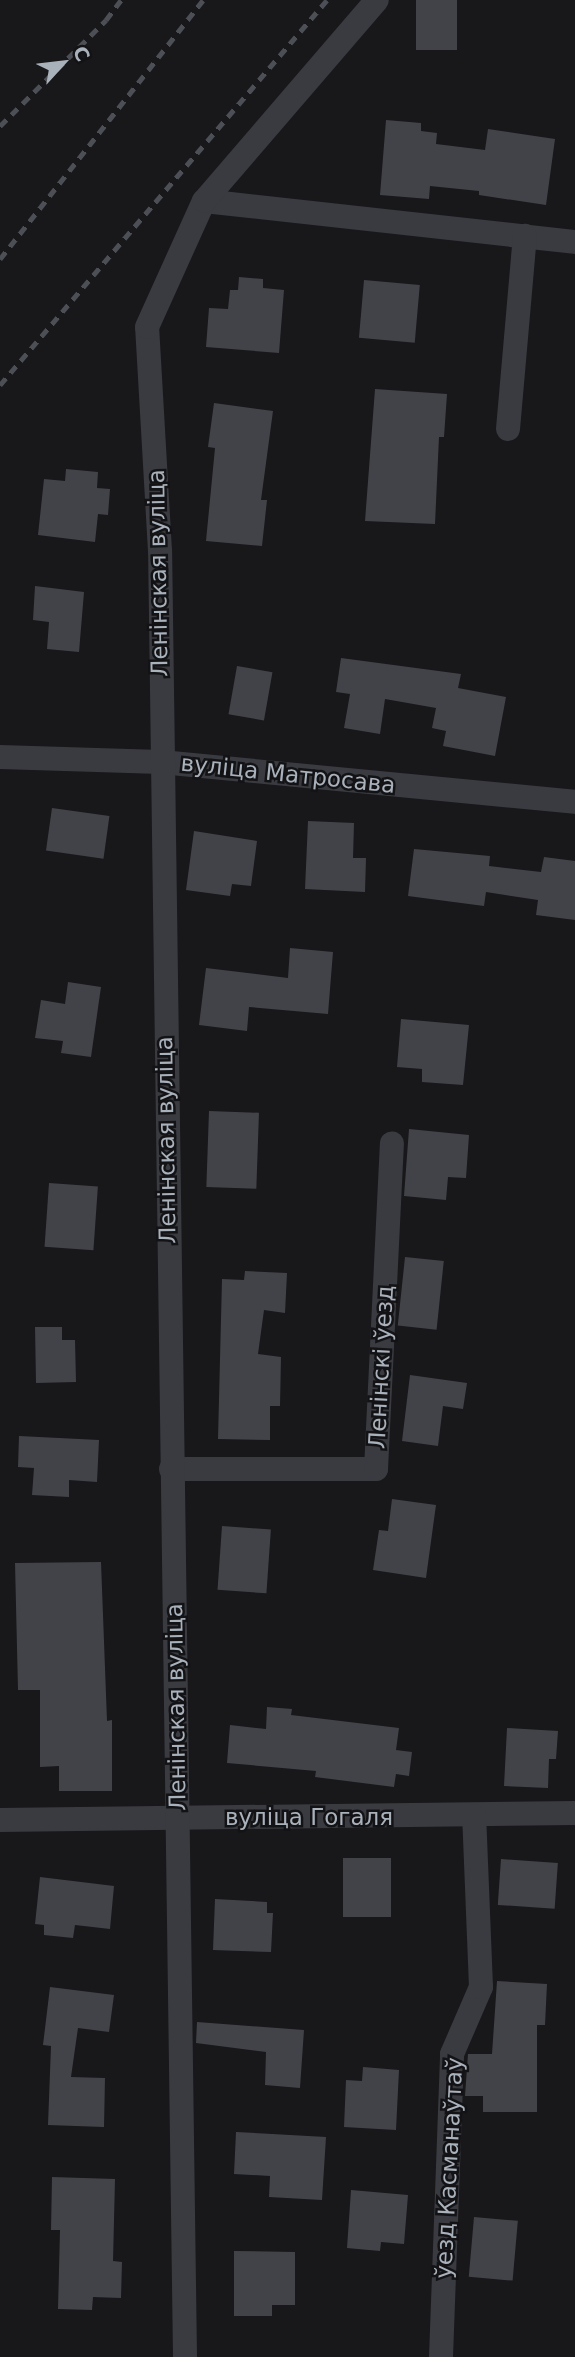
<!DOCTYPE html>
<meta charset="utf-8">
<style>
body{margin:0}
#map{position:relative;width:575px;height:2357px;overflow:hidden;background:#18181b;font-family:"DejaVu Sans",sans-serif}
div>[style]{position:absolute}
[style*='--x']{left:calc(var(--x)*1px);top:calc(var(--y)*1px);width:calc(var(--w)*1px);rotate:calc(var(--a)*1deg)}
.building>*{inset:0;background:#424348;transform-origin:0 0}
.minor>*{height:24px;margin:-12px;padding:0 12px;transform-origin:12px;border-radius:12px;background:#393b40}
.rail>*{height:5px;margin-top:-2.5px;transform-origin:0;background:repeating-linear-gradient(90deg,#4c4f55 0 9px,transparent 0 16px)}
span{translate:-50% -50%;white-space:nowrap;text-align:center;line-height:1.15;-webkit-text-stroke:5px #131316;paint-order:stroke}
.street-label{font-size:23px;color:#a9b1bb}
.north{position:absolute;left:28px;top:28px;width:70px;height:70px;-webkit-text-stroke:5px #131316;paint-order:stroke;rotate:63deg;font-size:19px;font-weight:700;line-height:28px;text-align:center;color:#a9b1bb}
.north::after{content:'';display:block;margin:auto;width:24px;height:32px;background:#a9b1bb;clip-path:polygon(50% 0,100% 100%,50% 72%,0 100%)}
</style>
<div id="map">
<div class="building">
<i style="left:416px;top:0;width:41px;height:50px"></i>
<i style="clip-path:polygon(386px 120px,421px 123px,421px 131px,437px 133px,436px 144px,485px 150px,488px 129px,555px 139px,546px 205px,479px 195px,479px 191px,430px 186px,429px 199px,380px 195px)"></i>
<i style="clip-path:polygon(239px 277px,263px 279px,263px 288px,284px 290px,279px 353px,206px 347px,209px 308px,228px 309px,230px 290px,238px 290px)"></i>
<i style="left:364px;top:280px;width:56px;height:58px;rotate:5deg"></i>
<i style="clip-path:polygon(375px 389px,447px 394px,444px 437px,439px 437px,435px 524px,365px 521px)"></i>
<i style="clip-path:polygon(214px 403px,273px 411px,261px 500px,267px 500px,262px 546px,206px 541px,215px 448px,208px 447px)"></i>
<i style="clip-path:polygon(66px 469px,98px 472px,97px 488px,110px 489px,108px 515px,98px 514px,95px 542px,38px 535px,44px 479px,65px 481px)"></i>
<i style="clip-path:polygon(35px 586px,84px 592px,79px 652px,47px 649px,49px 622px,33px 620px)"></i>
<i style="clip-path:polygon(341px 658px,461px 674px,458px 688px,506px 697px,495px 756px,443px 746px,446px 731px,432px 728px,436px 708px,385px 699px,380px 734px,344px 728px,350px 694px,336px 692px)"></i>
<i style="left:237px;top:666px;width:36px;height:49px;rotate:10deg"></i>
<i style="left:52px;top:808px;width:58px;height:43px;rotate:8deg"></i>
<i style="clip-path:polygon(308px 821px,354px 823px,353px 858px,366px 858px,365px 892px,305px 889px)"></i>
<i style="clip-path:polygon(194px 831px,257px 841px,251px 886px,232px 884px,230px 896px,186px 890px)"></i>
<i style="clip-path:polygon(414px 849px,490px 856px,489px 866px,541px 872px,544px 857px,575px 861px,575px 920px,536px 915px,538px 900px,486px 892px,484px 906px,408px 896px)"></i>
<i style="clip-path:polygon(290px 948px,333px 952px,328px 1014px,249px 1007px,247px 1031px,199px 1025px,206px 968px,288px 978px)"></i>
<i style="clip-path:polygon(68px 982px,101px 987px,91px 1057px,61px 1053px,63px 1041px,35px 1038px,41px 1000px,65px 1004px)"></i>
<i style="clip-path:polygon(401px 1019px,469px 1025px,463px 1085px,422px 1082px,422px 1069px,397px 1067px)"></i>
<i style="left:209px;top:1111px;width:50px;height:76px;rotate:2deg"></i>
<i style="clip-path:polygon(409px 1129px,469px 1135px,466px 1178px,448px 1177px,446px 1200px,404px 1196px)"></i>
<i style="left:49px;top:1183px;width:49px;height:64px;rotate:4deg"></i>
<i style="left:405px;top:1257px;width:39px;height:69px;rotate:6deg"></i>
<i style="clip-path:polygon(245px 1271px,287px 1273px,285px 1313px,264px 1310px,258px 1354px,281px 1357px,280px 1406px,270px 1406px,270px 1440px,218px 1439px,222px 1279px,244px 1280px)"></i>
<i style="clip-path:polygon(35px 1327px,62px 1327px,62px 1340px,75px 1340px,76px 1382px,36px 1383px)"></i>
<i style="clip-path:polygon(410px 1375px,467px 1383px,463px 1409px,443px 1406px,438px 1446px,402px 1441px)"></i>
<i style="clip-path:polygon(19px 1436px,99px 1440px,97px 1482px,69px 1480px,69px 1497px,32px 1495px,34px 1468px,18px 1467px)"></i>
<i style="clip-path:polygon(392px 1499px,436px 1505px,426px 1578px,373px 1570px,379px 1530px,388px 1531px)"></i>
<i style="left:222px;top:1526px;width:49px;height:64px;rotate:4deg"></i>
<i style="clip-path:polygon(101px 1562px,107px 1721px,112px 1720px,112px 1791px,59px 1791px,59px 1766px,40px 1767px,40px 1690px,18px 1690px,15px 1563px)"></i>
<i style="clip-path:polygon(267px 1707px,292px 1709px,291px 1715px,399px 1728px,396px 1750px,412px 1752px,409px 1776px,396px 1774px,394px 1787px,315px 1777px,316px 1771px,227px 1763px,230px 1725px,266px 1729px)"></i>
<i style="clip-path:polygon(507px 1728px,558px 1731px,556px 1759px,549px 1759px,548px 1788px,504px 1786px)"></i>
<i style="left:343px;top:1858px;width:48px;height:59px"></i>
<i style="left:501px;top:1859px;width:57px;height:46px;rotate:4deg"></i>
<i style="clip-path:polygon(40px 1877px,114px 1886px,110px 1929px,75px 1925px,73px 1938px,44px 1935px,44px 1925px,35px 1924px)"></i>
<i style="clip-path:polygon(215px 1899px,267px 1902px,267px 1913px,273px 1913px,271px 1952px,213px 1950px)"></i>
<i style="clip-path:polygon(497px 1981px,547px 1984px,545px 2025px,537px 2025px,537px 2112px,483px 2112px,483px 2096px,465px 2096px,468px 2054px,492px 2054px)"></i>
<i style="clip-path:polygon(50px 1987px,114px 1995px,109px 2032px,78px 2028px,71px 2077px,105px 2078px,104px 2127px,48px 2125px,51px 2046px,43px 2045px)"></i>
<i style="clip-path:polygon(197px 2022px,304px 2030px,300px 2088px,265px 2085px,266px 2052px,196px 2043px)"></i>
<i style="clip-path:polygon(363px 2067px,399px 2070px,396px 2130px,344px 2127px,346px 2080px,362px 2081px)"></i>
<i style="clip-path:polygon(236px 2132px,326px 2137px,322px 2200px,269px 2197px,270px 2176px,234px 2174px)"></i>
<i style="clip-path:polygon(52px 2177px,115px 2179px,113px 2261px,122px 2262px,121px 2298px,93px 2297px,92px 2310px,58px 2309px,60px 2230px,51px 2230px)"></i>
<i style="clip-path:polygon(351px 2190px,408px 2195px,404px 2244px,381px 2242px,380px 2251px,347px 2248px)"></i>
<i style="left:474px;top:2217px;width:44px;height:60px;rotate:5deg"></i>
<i style="clip-path:polygon(234px 2251px,295px 2252px,295px 2305px,272px 2305px,272px 2316px,234px 2316px)"></i>
</div>
<div class="minor">
<i style="--x:204;--y:201;--w:373;--a:6.3"></i>
<i style="--x:508;--y:429;--w:194;--a:-85"></i>
<i style="--x:0;--y:757;--w:161;--a:1.8"></i>
<i style="--x:161;--y:762;--w:416;--a:5.5"></i>
<i style="--x:171;--y:1469;--w:205;--a:0"></i>
<i style="--x:376;--y:1469;--w:326;--a:-87.2"></i>
<i style="--x:0;--y:1820;--w:575;--a:-0.7"></i>
<i style="--x:185;--y:2357;--w:1806;--a:-90.79"></i>
<i style="--x:160;--y:551;--w:224;--a:-93.3"></i>
<i style="--x:147;--y:327;--w:138;--a:-65.7"></i>
<i style="--x:204;--y:201;--w:265;--a:-49.3"></i>
<i style="--x:441;--y:2357;--w:303;--a:-87.9"></i>
<i style="--x:452;--y:2054;--w:73;--a:-66.6"></i>
<i style="--x:481;--y:1987;--w:171;--a:-92.3"></i>
</div>
<div class="rail">
<i style="--x:0;--y:126;--w:150;--a:-45"></i>
<i style="--x:106;--y:20;--w:25;--a:-53"></i>
<i style="--x:0;--y:259;--w:329;--a:-51.9"></i>
<i style="--x:0;--y:385;--w:505;--a:-49.66"></i>
</div>
<div class="street-label">
<span style="left:158px;top:573px;rotate:-91deg">Ленінская вуліца</span>
<span style="left:288px;top:774px;rotate:6deg">вуліца Матросава</span>
<span style="left:166px;top:1140px;rotate:-91deg">Ленінская вуліца</span>
<span style="left:381px;top:1367px;rotate:-87deg">Ленінскі ўезд</span>
<span style="left:176px;top:1707px;rotate:-91deg">Ленінская вуліца</span>
<span style="left:309px;top:1817px">вуліца Гогаля</span>
<span style="left:449px;top:2168px;rotate:-87deg">ўезд Касманаўтаў</span>
</div>
<div class="north">С</div>
</div>
